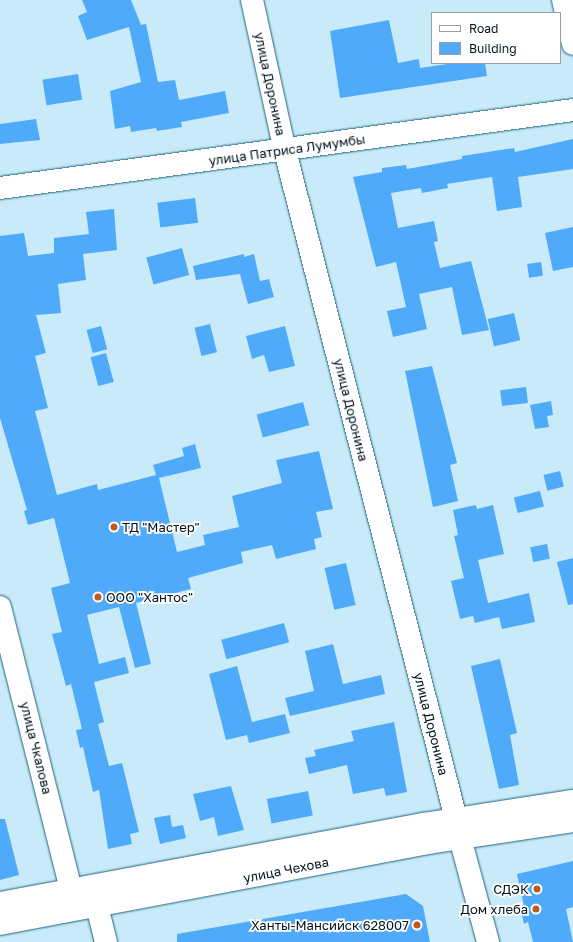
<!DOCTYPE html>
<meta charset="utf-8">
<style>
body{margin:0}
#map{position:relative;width:573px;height:942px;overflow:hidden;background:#c9eaf9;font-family:"Golos Text",sans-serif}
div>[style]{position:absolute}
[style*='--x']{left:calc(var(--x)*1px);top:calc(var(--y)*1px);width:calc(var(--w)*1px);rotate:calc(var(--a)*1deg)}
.building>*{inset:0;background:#4fabf9;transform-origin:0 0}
.roads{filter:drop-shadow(0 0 1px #1c637e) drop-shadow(0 0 1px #1c637e)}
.minor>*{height:22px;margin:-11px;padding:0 11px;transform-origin:11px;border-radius:11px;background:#fff}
.tertiary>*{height:22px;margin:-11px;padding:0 11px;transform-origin:11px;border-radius:11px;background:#fff}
.secondary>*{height:22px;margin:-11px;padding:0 11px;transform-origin:11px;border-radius:11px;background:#fff}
.dots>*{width:11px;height:11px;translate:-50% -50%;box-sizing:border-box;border:2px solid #fff;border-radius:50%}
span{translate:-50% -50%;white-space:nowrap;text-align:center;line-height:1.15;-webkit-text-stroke:3.5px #fff;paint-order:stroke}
.street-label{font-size:13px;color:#00121c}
.poi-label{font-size:13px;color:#00121c}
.left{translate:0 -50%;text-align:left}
.right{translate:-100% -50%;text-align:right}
.legend{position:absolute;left:431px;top:12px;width:130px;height:52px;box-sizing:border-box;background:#fff;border:1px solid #99a0a4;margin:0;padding:5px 7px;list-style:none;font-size:12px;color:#00121c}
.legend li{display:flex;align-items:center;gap:8px;height:20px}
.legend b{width:20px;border:1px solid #99a0a4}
</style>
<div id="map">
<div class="building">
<i style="clip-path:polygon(82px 0,131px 0,141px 25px,146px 24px,158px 82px,175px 80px,179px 100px,225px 91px,229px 113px,181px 122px,182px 127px,157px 131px,156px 128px,131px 132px,130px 126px,115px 129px,110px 91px,141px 82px,129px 27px,87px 40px,78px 16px,87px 12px)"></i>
<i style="clip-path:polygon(389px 20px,398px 63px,419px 59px,420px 68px,454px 63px,485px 63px,487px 76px,340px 98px,330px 31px)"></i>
<i style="left:78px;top:74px;width:26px;height:36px;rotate:81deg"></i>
<i style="clip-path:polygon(36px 119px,40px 140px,0 144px,0 124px)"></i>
<i style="clip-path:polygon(573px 139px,573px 169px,518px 177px,522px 207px,497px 211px,492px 177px,447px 184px,448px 188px,422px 193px,421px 188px,391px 193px,398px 228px,434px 221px,438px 241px,434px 242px,440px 268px,471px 261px,489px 330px,462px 335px,452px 287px,419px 294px,427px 329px,393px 337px,387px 311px,406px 307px,396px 262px,376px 267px,353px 177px,382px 172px,382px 168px,406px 165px,407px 169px,462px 159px,462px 156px,514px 148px,515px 152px)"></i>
<i style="left:195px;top:198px;width:25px;height:38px;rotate:83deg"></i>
<i style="clip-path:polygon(114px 209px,117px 250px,83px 254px,86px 280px,58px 284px,61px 313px,36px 315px,46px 353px,35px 356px,48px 408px,35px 411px,57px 495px,97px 484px,98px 490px,156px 475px,153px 465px,184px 456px,182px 448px,195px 444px,201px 468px,159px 478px,177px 552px,205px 545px,203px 535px,239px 527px,232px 496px,282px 483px,276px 460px,319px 451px,333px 509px,316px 512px,322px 537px,314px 539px,316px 549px,276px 559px,272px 545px,241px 552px,243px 563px,188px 578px,191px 589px,136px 603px,151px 664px,135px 668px,119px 607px,87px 615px,99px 664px,125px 657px,129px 673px,94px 682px,104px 722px,98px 724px,109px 766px,122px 763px,139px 832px,130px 834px,132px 844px,108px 849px,99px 790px,93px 792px,83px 747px,80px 748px,76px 730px,82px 729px,71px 684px,66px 686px,52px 634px,62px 632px,51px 588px,70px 583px,54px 518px,28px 525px,24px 511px,27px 510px,0 418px,0 236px,24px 233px,28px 256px,54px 253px,54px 238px,89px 234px,86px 212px)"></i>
<i style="clip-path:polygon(573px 227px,573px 267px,553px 271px,545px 233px)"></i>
<i style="left:182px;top:248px;width:28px;height:37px;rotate:75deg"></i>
<i style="clip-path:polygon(244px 254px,244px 257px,254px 254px,260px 281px,269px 279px,274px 297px,248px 304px,240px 274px,196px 280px,193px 266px)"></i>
<i style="left:541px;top:262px;width:14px;height:14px;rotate:82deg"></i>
<i style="left:514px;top:313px;width:28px;height:27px;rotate:77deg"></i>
<i style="left:210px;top:324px;width:29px;height:16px;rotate:76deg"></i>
<i style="left:101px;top:326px;width:24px;height:15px;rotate:75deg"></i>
<i style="clip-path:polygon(285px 326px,295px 366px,269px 372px,264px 355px,252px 359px,246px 336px)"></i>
<i style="left:106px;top:353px;width:30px;height:16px;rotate:75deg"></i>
<i style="clip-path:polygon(432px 366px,457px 463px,450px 465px,458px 501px,433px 507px,405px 371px)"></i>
<i style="left:526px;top:387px;width:16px;height:26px;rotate:83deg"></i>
<i style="clip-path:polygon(551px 401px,553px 415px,547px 416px,549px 427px,535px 429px,530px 405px)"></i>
<i style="left:303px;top:402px;width:24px;height:48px;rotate:75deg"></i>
<i style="left:560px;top:471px;width:16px;height:17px;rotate:76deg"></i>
<i style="left:540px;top:491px;width:16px;height:27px;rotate:76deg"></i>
<i style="clip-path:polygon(476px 505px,477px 509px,493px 505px,504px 554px,478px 560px,488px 603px,529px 593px,535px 622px,502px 629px,499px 617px,475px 623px,473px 616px,460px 619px,451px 581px,464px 578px,454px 536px,458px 535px,453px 510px)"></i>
<i style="left:547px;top:544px;width:15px;height:17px;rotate:79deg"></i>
<i style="clip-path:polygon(573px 558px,573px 604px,568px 605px,557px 562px)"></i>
<i style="left:346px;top:563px;width:43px;height:22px;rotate:77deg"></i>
<i style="left:284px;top:623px;width:20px;height:65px;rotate:75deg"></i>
<i style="clip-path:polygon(333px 644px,343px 684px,381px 675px,385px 694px,290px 716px,285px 698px,314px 691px,305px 651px)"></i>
<i style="clip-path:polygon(500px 659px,517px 733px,510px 735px,519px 785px,499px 789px,471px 666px)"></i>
<i style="clip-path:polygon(237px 666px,252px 722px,285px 714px,290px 733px,249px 743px,247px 735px,226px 740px,209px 674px)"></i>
<i style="clip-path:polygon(394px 722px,407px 792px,386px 796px,384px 788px,353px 794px,347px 765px,309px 774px,305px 758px,316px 756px,314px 750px,354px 741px,351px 731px)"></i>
<i style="clip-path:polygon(231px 786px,244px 830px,218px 836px,214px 817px,200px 821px,193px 794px)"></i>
<i style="left:308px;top:791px;width:25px;height:42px;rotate:79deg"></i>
<i style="clip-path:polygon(170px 815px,172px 827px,183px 825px,186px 838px,160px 844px,154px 818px)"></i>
<i style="clip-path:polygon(0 819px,5px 819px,19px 875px,0 880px)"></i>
<i style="clip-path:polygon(573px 861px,573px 907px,566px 909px,573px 942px,533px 942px,528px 922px,524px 924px,520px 907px,524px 906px,517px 874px)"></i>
<i style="clip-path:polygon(406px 894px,423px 906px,430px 942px,177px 942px,177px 934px)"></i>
</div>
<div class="roads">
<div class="minor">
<i style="--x:252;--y:0;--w:155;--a:77.7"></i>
<i style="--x:285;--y:151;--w:690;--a:75.64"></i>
<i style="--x:563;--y:0;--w:45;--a:77.2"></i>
<i style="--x:0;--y:607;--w:292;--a:75.9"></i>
<i style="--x:460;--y:838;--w:108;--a:74.9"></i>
<i style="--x:97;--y:906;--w:37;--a:76"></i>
</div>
<div class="tertiary">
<i style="--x:0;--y:188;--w:578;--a:-7.75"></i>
</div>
<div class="secondary">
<i style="--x:0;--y:903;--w:431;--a:-10.6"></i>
<i style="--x:424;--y:824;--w:151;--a:-8.8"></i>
<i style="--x:0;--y:924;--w:436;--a:-10.7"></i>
<i style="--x:428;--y:843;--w:147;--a:-8.6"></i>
</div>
</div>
<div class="dots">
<i style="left:114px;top:527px;background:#bd5b20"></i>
<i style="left:98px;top:597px;background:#bd5b20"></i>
<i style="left:537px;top:889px;background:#bd5b20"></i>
<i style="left:536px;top:909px;background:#bd5b20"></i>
<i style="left:417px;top:925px;background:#bd5b20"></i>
</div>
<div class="street-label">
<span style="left:270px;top:84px;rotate:78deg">улица Доронина</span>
<span style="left:287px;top:150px;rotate:-8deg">улица Патриса Лумумбы</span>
<span style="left:351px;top:410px;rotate:76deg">улица Доронина</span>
<span style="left:431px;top:724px;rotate:76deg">улица Доронина</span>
<span style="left:36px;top:748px;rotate:76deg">улица Чкалова</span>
<span style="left:286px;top:870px;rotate:-11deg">улица Чехова</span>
</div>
<div class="poi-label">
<span class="left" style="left:122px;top:527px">ТД "Мастер"</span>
<span class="left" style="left:106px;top:597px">ООО "Хантос"</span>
<span class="right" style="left:529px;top:889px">СДЭК</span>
<span class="right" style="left:528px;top:909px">Дом хлеба</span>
<span class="right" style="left:409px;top:925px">Ханты-Мансийск 628007</span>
</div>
<ul class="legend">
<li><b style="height:5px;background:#fff"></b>Road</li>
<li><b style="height:11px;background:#4fabf9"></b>Building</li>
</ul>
</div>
